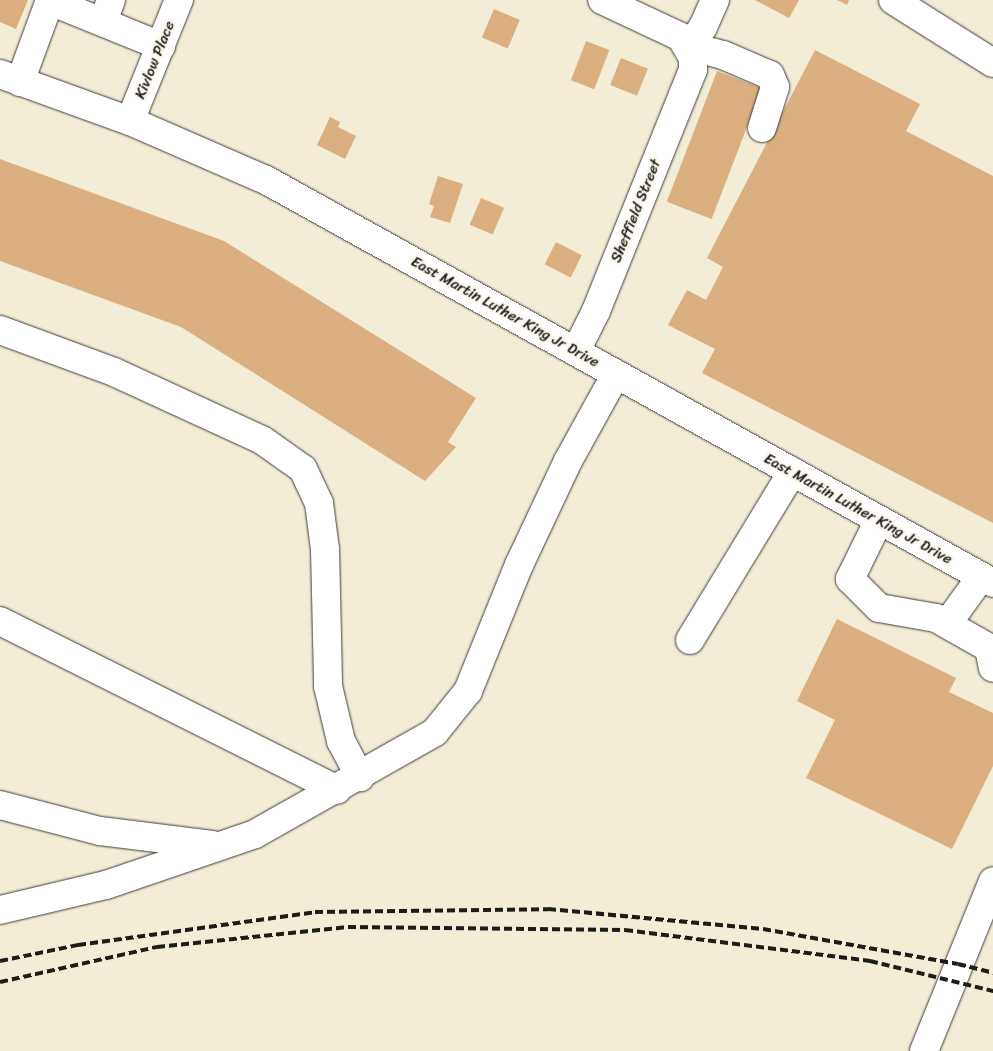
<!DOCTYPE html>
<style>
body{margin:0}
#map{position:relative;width:993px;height:1051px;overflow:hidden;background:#f3edd7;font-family:Sriracha,sans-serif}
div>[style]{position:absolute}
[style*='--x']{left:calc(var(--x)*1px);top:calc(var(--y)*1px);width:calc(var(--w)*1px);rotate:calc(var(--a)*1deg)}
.building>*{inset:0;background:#dbaf7f;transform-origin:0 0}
.roads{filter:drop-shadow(0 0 1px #3c3b38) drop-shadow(0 0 1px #3c3b38)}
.minor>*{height:28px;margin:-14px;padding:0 14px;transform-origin:14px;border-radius:14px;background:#fff}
.major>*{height:28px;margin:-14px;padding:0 14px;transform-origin:14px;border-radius:14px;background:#fff}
.rail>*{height:4px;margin-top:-2px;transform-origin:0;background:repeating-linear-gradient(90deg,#1c1c1c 0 8px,transparent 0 12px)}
span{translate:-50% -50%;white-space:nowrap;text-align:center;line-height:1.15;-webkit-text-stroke:5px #fbf7ec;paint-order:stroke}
.street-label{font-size:15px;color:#1c1c1c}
</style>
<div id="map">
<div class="building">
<i style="clip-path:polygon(0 0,28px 0,16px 29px,0 22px)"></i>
<i style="clip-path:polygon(755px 0,799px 0,789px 18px)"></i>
<i style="clip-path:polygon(837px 0,849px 0,847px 5px)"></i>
<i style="left:494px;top:9px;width:28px;height:31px;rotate:23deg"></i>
<i style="left:586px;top:41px;width:25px;height:42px;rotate:21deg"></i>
<i style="clip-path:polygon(815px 50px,920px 104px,906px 131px,993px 176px,993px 523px,702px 373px,715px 349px,668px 325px,687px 290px,706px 300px,723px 267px,707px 258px)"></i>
<i style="left:621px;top:58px;width:29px;height:29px;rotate:22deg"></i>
<i style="left:717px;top:71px;width:48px;height:140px;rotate:21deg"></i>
<i style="clip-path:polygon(330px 117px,340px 122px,338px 127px,356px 136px,345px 159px,317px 145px)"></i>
<i style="clip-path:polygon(0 159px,224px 241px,476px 398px,448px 442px,456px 447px,425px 481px,181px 327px,0 261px)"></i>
<i style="clip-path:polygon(438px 176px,463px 184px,450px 223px,430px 217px,434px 206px,429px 204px)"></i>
<i style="left:481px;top:198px;width:25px;height:29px;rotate:23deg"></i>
<i style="left:556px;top:242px;width:29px;height:25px;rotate:27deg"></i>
<i style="clip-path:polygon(837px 619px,956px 678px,949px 692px,993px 713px,993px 766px,952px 849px,806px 778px,835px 720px,797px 701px)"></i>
</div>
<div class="roads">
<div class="minor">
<i style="--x:715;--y:0;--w:30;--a:114"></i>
<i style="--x:703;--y:27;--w:24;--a:126"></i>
<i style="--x:689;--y:46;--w:35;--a:15"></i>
<i style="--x:723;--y:55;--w:51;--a:23.1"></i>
<i style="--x:770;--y:75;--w:13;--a:67"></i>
<i style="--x:775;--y:87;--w:43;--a:107.6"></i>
<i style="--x:893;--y:0;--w:118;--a:32.2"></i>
<i style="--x:50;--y:1;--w:120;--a:22.1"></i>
<i style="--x:103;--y:22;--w:23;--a:-70"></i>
<i style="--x:20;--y:82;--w:87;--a:-69.9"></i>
<i style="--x:130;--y:121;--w:131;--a:-68"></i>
<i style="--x:0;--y:330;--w:121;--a:20.2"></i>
<i style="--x:114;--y:372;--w:163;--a:24.7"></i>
<i style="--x:262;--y:440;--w:50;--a:35.3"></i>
<i style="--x:303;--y:469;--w:38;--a:65"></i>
<i style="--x:319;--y:503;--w:46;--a:82.6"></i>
<i style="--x:325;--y:549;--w:137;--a:88.7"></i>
<i style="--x:328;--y:686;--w:57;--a:76.7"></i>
<i style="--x:341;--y:741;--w:41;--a:62.2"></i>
<i style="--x:576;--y:351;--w:45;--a:-63.4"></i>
<i style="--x:596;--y:311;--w:260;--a:-68.1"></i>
<i style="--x:693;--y:70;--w:12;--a:-90"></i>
<i style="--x:693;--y:58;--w:24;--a:-120"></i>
<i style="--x:681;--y:37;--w:87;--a:-154.9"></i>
<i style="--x:879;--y:520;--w:66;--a:116.2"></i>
<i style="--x:850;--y:579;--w:41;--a:45"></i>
<i style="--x:879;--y:608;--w:58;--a:10"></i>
<i style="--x:936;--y:618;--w:61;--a:29.5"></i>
<i style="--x:989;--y:648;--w:20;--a:79"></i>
<i style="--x:0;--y:621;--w:377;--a:26.6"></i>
<i style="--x:947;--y:624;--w:58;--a:-54.1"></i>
<i style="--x:690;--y:640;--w:197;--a:-58.7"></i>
<i style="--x:0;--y:805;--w:103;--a:14.6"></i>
<i style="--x:100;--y:831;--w:113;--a:7.1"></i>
<i style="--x:0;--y:910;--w:109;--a:-13.3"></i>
<i style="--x:106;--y:885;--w:157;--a:-18.9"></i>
<i style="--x:255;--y:834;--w:207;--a:-29.5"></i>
<i style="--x:435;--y:732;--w:53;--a:-51.2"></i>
<i style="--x:468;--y:691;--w:136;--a:-68"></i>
<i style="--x:519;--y:565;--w:115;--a:-64.8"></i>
<i style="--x:568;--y:461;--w:99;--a:-61.1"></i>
<i style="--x:924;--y:1051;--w:183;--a:-67.9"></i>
</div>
<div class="major">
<i style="--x:0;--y:74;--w:138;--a:19.9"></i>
<i style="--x:130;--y:121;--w:148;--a:23.5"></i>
<i style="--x:266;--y:180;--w:831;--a:29"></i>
</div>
</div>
<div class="rail">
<i style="--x:0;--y:961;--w:80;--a:-11.6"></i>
<i style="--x:78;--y:945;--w:239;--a:-7.9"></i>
<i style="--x:315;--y:912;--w:233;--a:-0.7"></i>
<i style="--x:548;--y:909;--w:216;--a:5.3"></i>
<i style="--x:763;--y:929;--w:198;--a:10.2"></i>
<i style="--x:958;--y:964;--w:36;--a:14"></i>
<i style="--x:0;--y:982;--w:161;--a:-12.6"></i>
<i style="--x:157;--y:947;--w:192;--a:-6"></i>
<i style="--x:348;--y:927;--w:277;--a:0.6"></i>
<i style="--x:625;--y:930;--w:247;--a:7.2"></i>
<i style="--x:870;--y:961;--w:127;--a:13.7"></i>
</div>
<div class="street-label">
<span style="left:155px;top:60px;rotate:-68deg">Kivlow Place</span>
<span style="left:636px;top:211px;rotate:-68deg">Sheffield Street</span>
<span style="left:505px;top:312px;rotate:29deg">East Martin Luther King Jr Drive</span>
<span style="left:858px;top:509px;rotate:29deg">East Martin Luther King Jr Drive</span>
</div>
</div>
